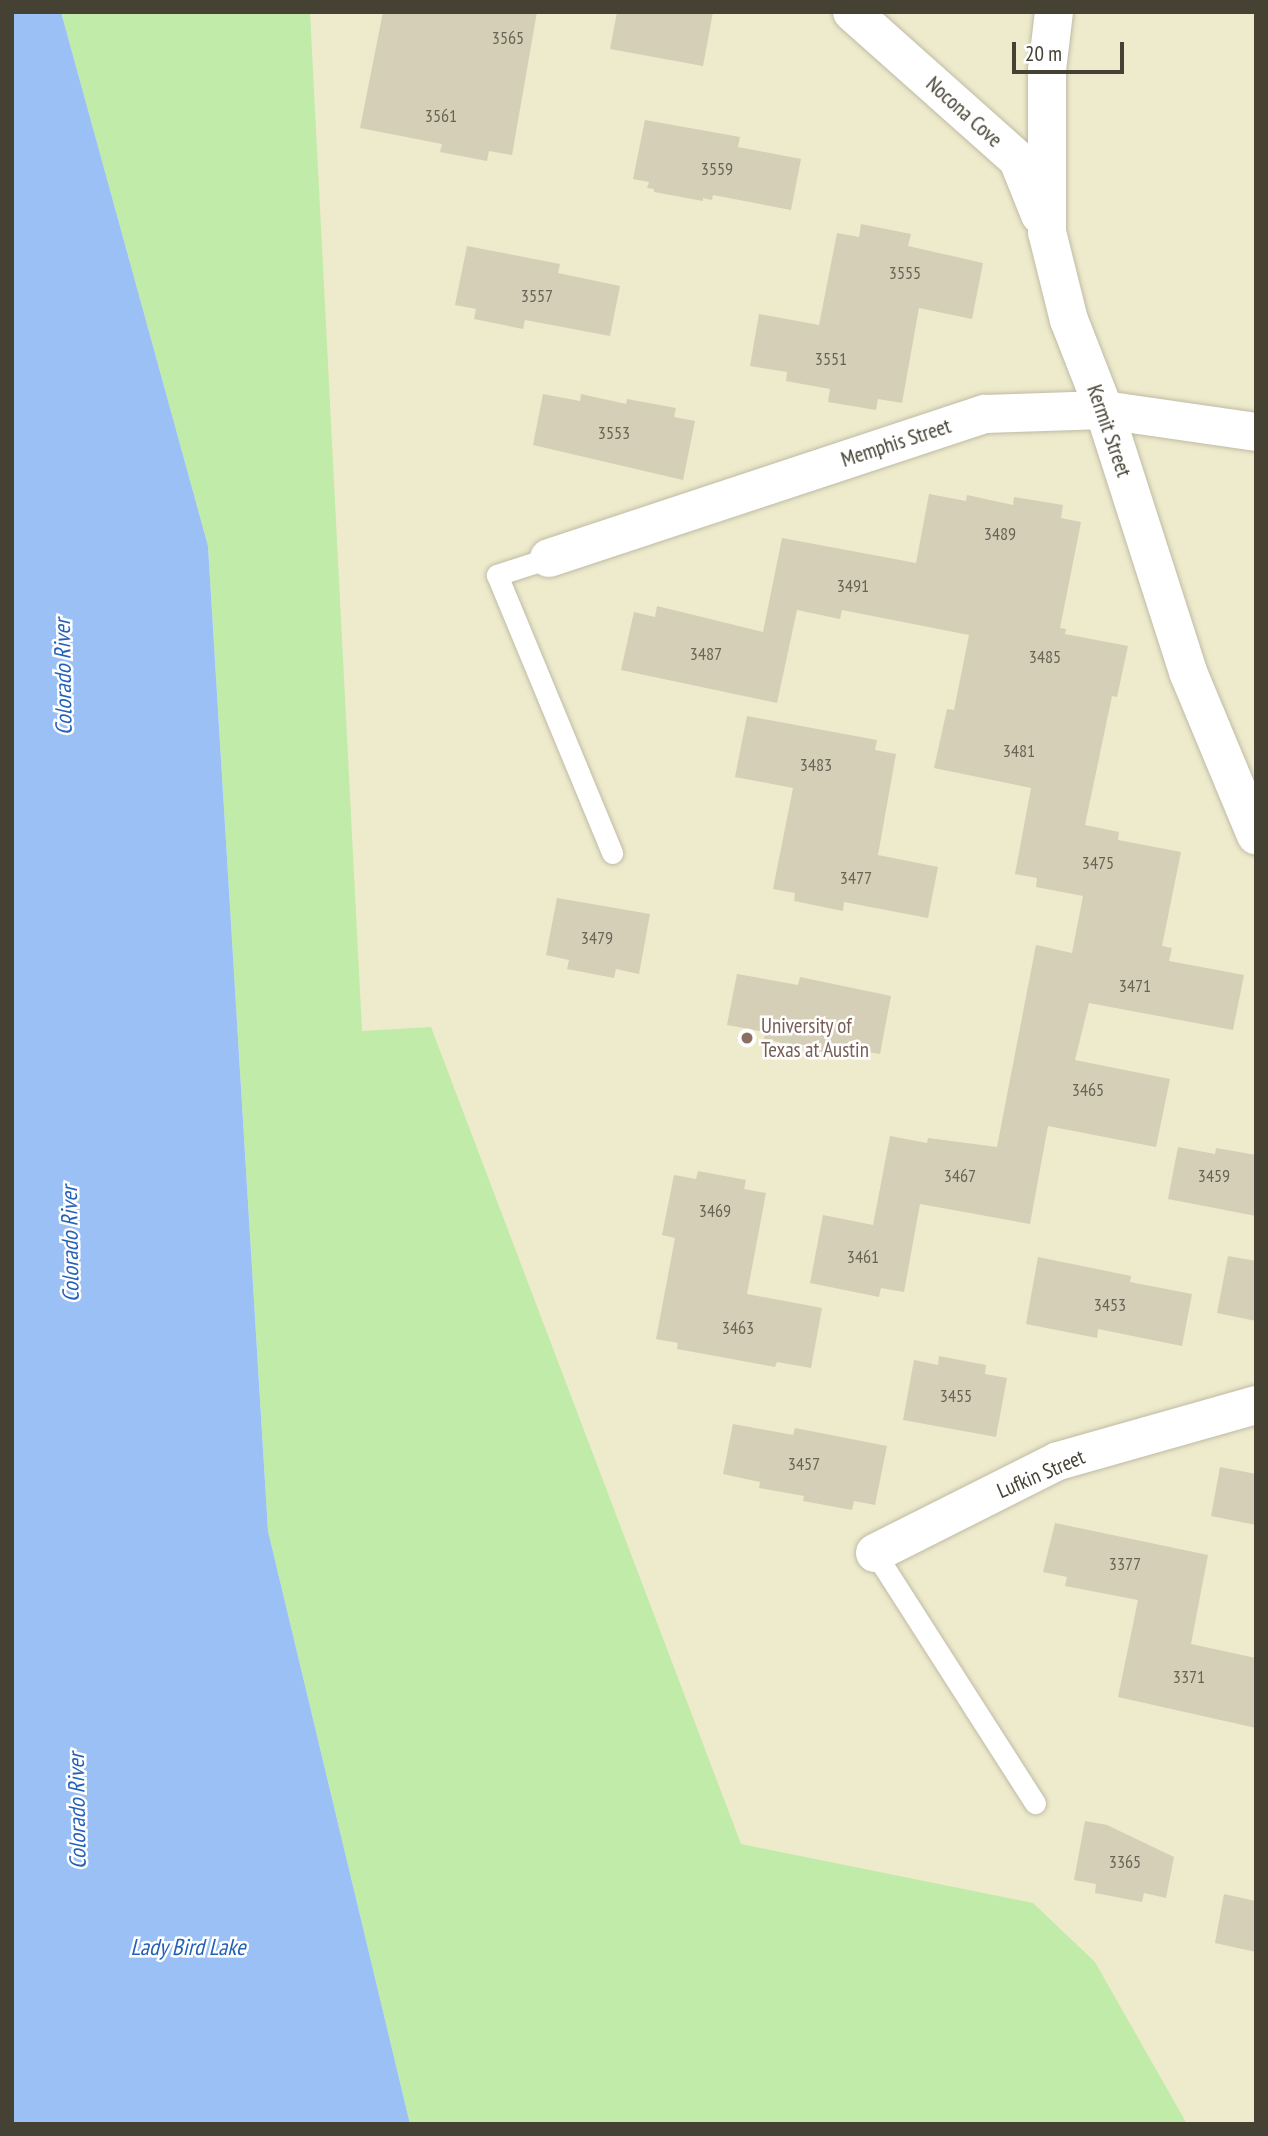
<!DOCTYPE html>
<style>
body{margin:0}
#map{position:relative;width:1268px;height:2136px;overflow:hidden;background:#f3f1e3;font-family:"PT Sans Narrow",sans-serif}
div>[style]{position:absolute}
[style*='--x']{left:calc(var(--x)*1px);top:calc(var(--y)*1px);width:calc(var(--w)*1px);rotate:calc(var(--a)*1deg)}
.education>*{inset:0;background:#eeeacc}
.green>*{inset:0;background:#c1eba8}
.water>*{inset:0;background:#9ac0f6}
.building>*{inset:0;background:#d5cfb8}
.roads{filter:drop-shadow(0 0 2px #bfbba5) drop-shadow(0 0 2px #bfbba5)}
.lane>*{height:21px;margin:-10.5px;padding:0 10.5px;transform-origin:10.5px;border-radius:10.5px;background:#fff}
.street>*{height:38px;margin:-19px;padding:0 19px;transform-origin:19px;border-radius:19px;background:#fff}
.dots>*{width:19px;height:19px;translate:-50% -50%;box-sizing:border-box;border:4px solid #fff;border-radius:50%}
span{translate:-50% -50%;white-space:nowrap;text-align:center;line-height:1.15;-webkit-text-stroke:5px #fff;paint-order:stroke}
.number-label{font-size:18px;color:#696454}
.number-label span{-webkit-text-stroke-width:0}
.street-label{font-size:21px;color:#454133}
.education-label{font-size:21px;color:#785e54}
.left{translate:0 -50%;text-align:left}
.water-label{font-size:23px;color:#2461b9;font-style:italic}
.frame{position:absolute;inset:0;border:14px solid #454133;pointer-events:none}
.scale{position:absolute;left:1012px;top:42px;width:112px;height:32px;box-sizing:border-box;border:4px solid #454133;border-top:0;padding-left:9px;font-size:21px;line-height:24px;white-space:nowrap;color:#454133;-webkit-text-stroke:5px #fff;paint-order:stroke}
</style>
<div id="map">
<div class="education">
<i style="clip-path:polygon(61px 12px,1256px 12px,1256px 2124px,410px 2124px,208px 546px)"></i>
</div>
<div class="green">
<i style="clip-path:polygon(61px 12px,310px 12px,362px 1031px,431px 1027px,741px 1844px,1033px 1903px,1095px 1962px,1187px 2124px,410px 2124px,268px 1531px,208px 546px)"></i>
</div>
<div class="water">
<i style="clip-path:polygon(12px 12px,61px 12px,208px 546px,268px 1531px,410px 2124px,12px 2124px)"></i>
</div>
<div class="building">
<i style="clip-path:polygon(383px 12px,537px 12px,512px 155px,489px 151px,487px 161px,440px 152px,442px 144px,360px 128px)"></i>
<i style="clip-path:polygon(617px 12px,713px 12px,703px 66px,610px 49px)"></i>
<i style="clip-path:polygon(645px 120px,740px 137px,738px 147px,801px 159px,791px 210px,713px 195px,712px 200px,703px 198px,703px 201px,654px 192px,654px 189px,647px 188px,649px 182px,633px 179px)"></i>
<i style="clip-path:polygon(861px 224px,911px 234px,908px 246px,983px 263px,972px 319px,919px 308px,902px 403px,878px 399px,876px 410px,828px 402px,830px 389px,786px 381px,787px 372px,750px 366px,759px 314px,819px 325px,837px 233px,859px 237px)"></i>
<i style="clip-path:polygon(467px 246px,560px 264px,558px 273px,620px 286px,610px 336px,525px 320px,523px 329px,474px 319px,476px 309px,455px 305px)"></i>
<i style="clip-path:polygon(543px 394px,580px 401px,581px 394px,626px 404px,627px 399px,676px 408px,674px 417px,695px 421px,683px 480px,533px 445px)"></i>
<i style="clip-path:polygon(929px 494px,966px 501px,967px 495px,1013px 505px,1014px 497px,1063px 505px,1061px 518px,1081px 522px,1060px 628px,1066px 629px,1065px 634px,1128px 646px,1117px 697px,1112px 696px,1085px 825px,1119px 832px,1118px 840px,1181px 852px,1162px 946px,1172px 948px,1169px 961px,1244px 975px,1233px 1030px,1089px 1003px,1075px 1060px,1170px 1079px,1156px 1147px,1048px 1126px,1030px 1224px,920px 1204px,904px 1292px,881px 1288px,879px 1297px,810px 1283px,823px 1215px,873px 1225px,890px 1136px,927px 1143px,928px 1138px,997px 1147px,1036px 945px,1072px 953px,1083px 896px,1036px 887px,1037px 878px,1015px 874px,1031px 788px,934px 768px,947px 709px,954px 710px,969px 635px,842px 610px,840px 619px,797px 610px,777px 703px,621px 670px,634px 612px,655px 617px,657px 606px,763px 632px,782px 538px,916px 563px)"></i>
<i style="clip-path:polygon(747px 716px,877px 740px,875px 750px,896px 754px,878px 855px,938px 867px,928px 918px,844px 902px,843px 911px,794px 901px,795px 893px,773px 889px,793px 788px,735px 777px)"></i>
<i style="clip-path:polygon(557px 898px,650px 914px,639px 974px,616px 969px,614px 978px,567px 969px,569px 960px,546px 955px)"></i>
<i style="clip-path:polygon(737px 974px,798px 985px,800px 977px,891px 996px,880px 1054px,858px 1050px,856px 1059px,764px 1039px,765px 1032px,727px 1025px)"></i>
<i style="clip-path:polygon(1178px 1147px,1215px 1154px,1216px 1148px,1256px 1155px,1256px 1216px,1168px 1199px)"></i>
<i style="clip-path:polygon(698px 1171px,746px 1180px,744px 1189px,766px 1193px,747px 1294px,822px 1308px,811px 1368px,777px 1362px,775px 1367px,721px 1357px,677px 1349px,678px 1343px,656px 1339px,675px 1238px,662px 1235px,674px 1175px,696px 1179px)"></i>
<i style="clip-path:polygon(1228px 1256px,1256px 1261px,1256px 1321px,1217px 1313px)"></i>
<i style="clip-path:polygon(1038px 1257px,1131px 1276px,1130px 1282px,1192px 1294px,1182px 1346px,1098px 1329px,1097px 1338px,1026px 1324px)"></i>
<i style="clip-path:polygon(939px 1356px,986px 1365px,985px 1374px,1007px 1378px,996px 1437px,903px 1420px,914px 1360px,938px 1365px)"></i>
<i style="clip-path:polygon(733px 1424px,793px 1435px,795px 1428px,887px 1446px,875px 1505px,854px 1501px,852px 1510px,803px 1501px,804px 1496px,759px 1488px,760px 1482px,723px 1474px)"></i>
<i style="clip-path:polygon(1220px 1467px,1256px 1474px,1256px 1525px,1211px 1516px)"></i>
<i style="clip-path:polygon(1055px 1523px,1208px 1555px,1191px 1644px,1256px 1658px,1256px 1728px,1118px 1697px,1138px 1600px,1065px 1586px,1067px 1577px,1043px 1572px)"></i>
<i style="clip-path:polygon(1085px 1821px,1107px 1825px,1174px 1857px,1166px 1898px,1144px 1893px,1142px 1902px,1095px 1893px,1096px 1884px,1074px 1880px)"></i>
<i style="clip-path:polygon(1224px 1894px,1256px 1901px,1256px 1952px,1215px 1943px)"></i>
</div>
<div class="roads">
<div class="lane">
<i style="--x:549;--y:558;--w:55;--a:161.9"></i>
<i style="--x:497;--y:575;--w:301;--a:67.5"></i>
<i style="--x:875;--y:1553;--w:297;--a:57.4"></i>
</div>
<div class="street">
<i style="--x:852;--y:12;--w:222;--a:41.7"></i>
<i style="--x:1018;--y:160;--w:59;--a:68.2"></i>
<i style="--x:1054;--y:12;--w:58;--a:96.9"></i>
<i style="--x:1047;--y:70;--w:162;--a:90"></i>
<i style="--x:1047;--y:232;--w:91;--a:76"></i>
<i style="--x:1069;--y:320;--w:97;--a:68.7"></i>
<i style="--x:1104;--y:410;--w:275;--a:72.2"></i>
<i style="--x:1188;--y:672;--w:177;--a:67.4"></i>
<i style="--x:549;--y:558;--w:459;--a:-18.3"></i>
<i style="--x:985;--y:414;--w:119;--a:-1.9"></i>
<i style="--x:1104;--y:410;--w:154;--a:8.2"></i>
<i style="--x:875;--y:1553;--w:205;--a:-26.7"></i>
<i style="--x:1058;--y:1461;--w:206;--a:-15.8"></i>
</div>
</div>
<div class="dots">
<i style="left:747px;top:1038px;background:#8d6e63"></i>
</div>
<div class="number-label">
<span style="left:508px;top:38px">3565</span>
<span style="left:441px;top:116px">3561</span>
<span style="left:717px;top:169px">3559</span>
<span style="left:905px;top:273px">3555</span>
<span style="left:537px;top:296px">3557</span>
<span style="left:831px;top:359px">3551</span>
<span style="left:614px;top:433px">3553</span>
<span style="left:1000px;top:534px">3489</span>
<span style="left:853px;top:586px">3491</span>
<span style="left:706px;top:654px">3487</span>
<span style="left:1045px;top:657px">3485</span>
<span style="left:1019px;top:751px">3481</span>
<span style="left:816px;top:765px">3483</span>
<span style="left:1098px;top:863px">3475</span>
<span style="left:856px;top:878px">3477</span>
<span style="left:597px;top:938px">3479</span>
<span style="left:1135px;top:986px">3471</span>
<span style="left:1088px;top:1090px">3465</span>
<span style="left:960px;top:1176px">3467</span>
<span style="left:1214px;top:1176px">3459</span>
<span style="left:715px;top:1211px">3469</span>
<span style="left:863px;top:1257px">3461</span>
<span style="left:1110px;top:1305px">3453</span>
<span style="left:738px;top:1328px">3463</span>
<span style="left:956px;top:1396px">3455</span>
<span style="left:804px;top:1464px">3457</span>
<span style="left:1125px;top:1564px">3377</span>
<span style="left:1189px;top:1677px">3371</span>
<span style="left:1125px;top:1862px">3365</span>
</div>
<div class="street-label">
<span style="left:964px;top:112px;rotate:42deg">Nocona Cove</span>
<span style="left:1109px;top:431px;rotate:71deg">Kermit Street</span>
<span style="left:896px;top:443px;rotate:-18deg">Memphis Street</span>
<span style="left:1041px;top:1474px;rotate:-23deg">Lufkin Street</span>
</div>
<div class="education-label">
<span class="left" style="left:761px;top:1038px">University of<br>Texas at Austin</span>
</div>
<div class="water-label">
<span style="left:63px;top:677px;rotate:-91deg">Colorado River</span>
<span style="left:70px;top:1244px;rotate:-91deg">Colorado River</span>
<span style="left:77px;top:1811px;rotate:-91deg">Colorado River</span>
<span style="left:188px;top:1947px">Lady Bird Lake</span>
</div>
<div class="frame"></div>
<div class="scale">20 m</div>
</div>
